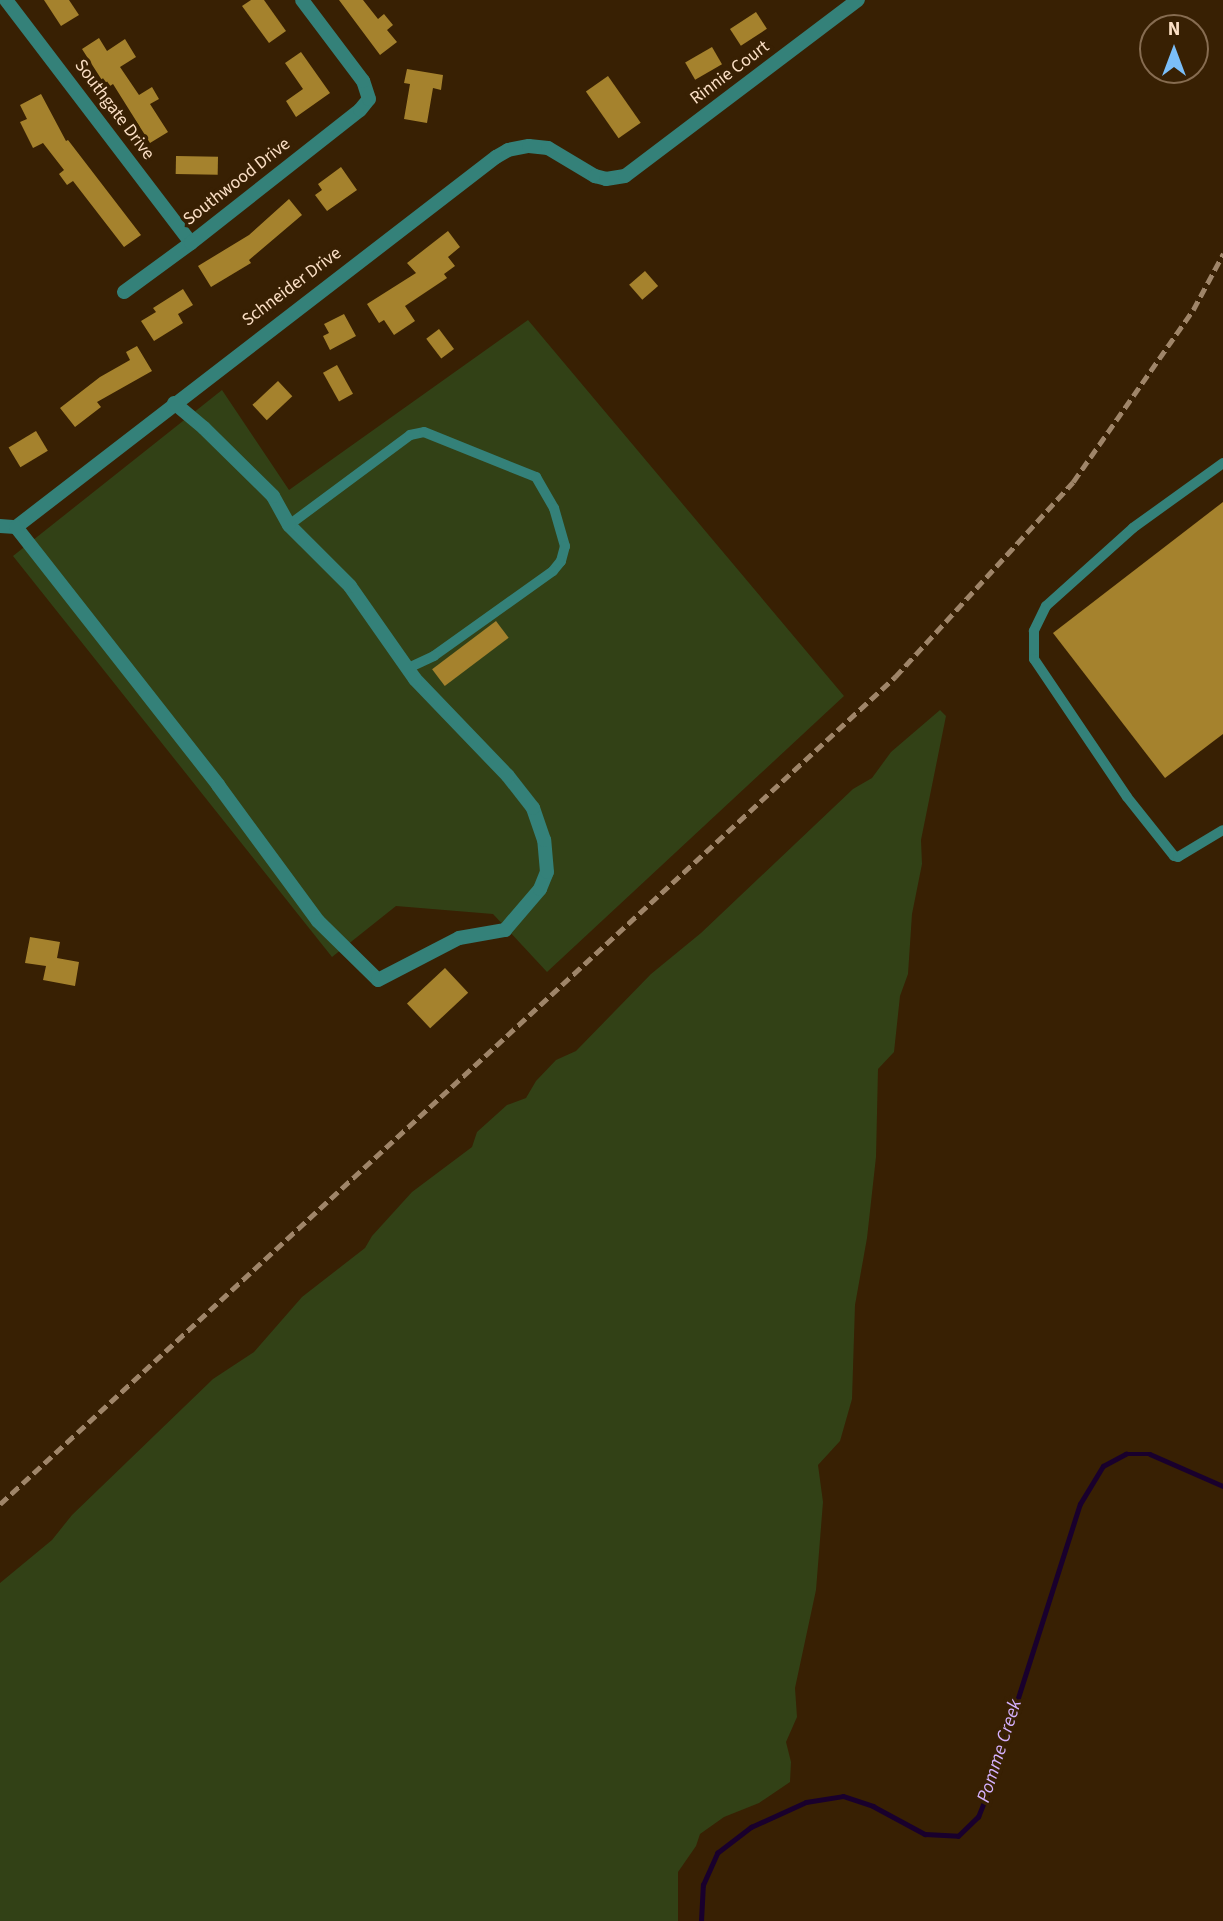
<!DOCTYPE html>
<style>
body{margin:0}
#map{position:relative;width:1223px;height:1921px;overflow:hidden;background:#382003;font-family:"Source Sans 3",sans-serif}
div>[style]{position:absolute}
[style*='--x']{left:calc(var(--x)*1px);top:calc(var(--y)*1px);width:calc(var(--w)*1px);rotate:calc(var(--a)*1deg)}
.green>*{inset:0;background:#324116}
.stream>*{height:4.5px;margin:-2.25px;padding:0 2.25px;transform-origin:2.25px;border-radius:2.25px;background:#19002d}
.building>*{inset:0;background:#a5822d;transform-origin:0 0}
.service>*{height:10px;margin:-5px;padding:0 5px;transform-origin:5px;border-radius:5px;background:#348179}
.minor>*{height:14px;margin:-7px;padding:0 7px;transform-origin:7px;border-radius:7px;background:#348179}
.rail>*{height:4.5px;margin-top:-2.25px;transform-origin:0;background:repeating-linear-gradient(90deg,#9f8569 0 10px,transparent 0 15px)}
span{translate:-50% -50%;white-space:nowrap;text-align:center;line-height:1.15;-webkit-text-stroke:7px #382003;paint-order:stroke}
.street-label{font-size:18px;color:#fbdfc5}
.water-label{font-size:19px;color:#d5b1fd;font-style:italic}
.north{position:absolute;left:1139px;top:14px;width:70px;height:70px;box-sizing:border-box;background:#382003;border:2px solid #866c51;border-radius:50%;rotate:0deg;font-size:19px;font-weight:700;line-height:28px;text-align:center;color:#fbdfc5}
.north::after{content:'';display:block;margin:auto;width:24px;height:32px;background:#7bbef8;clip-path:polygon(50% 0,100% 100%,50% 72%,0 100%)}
</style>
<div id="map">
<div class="green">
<i style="clip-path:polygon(528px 320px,844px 696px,547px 972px,493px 914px,396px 906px,332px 957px,13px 556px,222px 390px,289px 490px)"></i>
<i style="clip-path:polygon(940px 710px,946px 716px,921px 840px,922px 864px,912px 914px,908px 974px,900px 996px,894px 1052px,878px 1069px,876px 1157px,867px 1238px,855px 1305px,852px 1399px,840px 1441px,818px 1465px,823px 1502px,816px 1590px,795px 1688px,797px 1717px,786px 1742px,791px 1762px,790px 1782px,759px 1803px,724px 1817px,700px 1834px,696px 1846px,678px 1872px,678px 1921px,0 1921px,0 1583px,52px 1540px,72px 1515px,213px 1379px,254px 1352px,302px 1297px,365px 1248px,372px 1236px,412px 1192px,472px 1147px,477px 1132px,507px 1105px,526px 1098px,536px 1081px,556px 1060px,576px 1051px,651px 974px,701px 933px,853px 789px,872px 778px,891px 752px)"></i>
</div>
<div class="stream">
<i style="--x:701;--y:1921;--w:36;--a:-87"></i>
<i style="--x:703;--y:1885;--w:35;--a:-66"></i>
<i style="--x:717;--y:1853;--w:43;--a:-37.4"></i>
<i style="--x:751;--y:1827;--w:60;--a:-24.4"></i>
<i style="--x:806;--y:1802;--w:37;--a:-9"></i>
<i style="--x:843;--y:1796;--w:32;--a:18"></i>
<i style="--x:873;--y:1806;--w:59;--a:28.3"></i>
<i style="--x:925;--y:1834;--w:33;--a:3"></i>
<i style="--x:958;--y:1836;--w:28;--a:-44"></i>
<i style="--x:978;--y:1817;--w:24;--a:-68"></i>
<i style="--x:987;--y:1795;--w:305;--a:-72.3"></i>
<i style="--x:1080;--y:1504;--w:44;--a:-58.8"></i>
<i style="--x:1103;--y:1466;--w:26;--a:-28"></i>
<i style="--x:1126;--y:1454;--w:24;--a:0"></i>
<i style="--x:1150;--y:1454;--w:80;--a:23.7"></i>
</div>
<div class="building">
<i style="clip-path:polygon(44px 0,69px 0,79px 15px,61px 26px)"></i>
<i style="clip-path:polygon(251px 0,264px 0,286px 31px,269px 43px,242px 6px)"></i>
<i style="clip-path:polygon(339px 0,363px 0,378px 19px,384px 14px,393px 25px,387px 30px,397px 42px,380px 55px)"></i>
<i style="left:756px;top:12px;width:20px;height:31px;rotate:57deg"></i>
<i style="clip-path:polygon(99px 38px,107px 51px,125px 39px,136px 57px,120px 67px,139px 95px,152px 87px,159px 99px,150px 104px,168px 132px,150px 143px,113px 84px,107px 88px,82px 49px)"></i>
<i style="left:712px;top:47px;width:20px;height:31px;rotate:60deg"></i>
<i style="clip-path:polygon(301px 52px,330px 93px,296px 117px,286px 101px,303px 89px,285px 63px)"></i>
<i style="clip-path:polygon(407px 69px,443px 75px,441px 90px,433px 88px,427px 123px,404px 119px,410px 84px,404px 83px)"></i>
<i style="left:608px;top:76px;width:57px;height:27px;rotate:55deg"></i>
<i style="clip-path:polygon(41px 94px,66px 141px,68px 140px,141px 235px,124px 247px,73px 181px,67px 185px,59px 174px,64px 170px,43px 143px,33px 148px,20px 122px,27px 119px,20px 105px)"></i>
<i style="left:176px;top:156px;width:42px;height:18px;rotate:1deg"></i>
<i style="clip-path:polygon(341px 167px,357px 190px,327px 211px,315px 195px,322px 190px,318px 184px)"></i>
<i style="clip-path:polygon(289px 199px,302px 215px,249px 260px,251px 263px,211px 287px,198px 266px,249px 235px)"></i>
<i style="clip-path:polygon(448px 231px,460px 247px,448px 257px,455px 266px,444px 274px,447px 278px,405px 306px,415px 321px,394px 335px,384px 320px,379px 323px,367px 304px,416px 273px,407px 263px)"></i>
<i style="left:645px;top:271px;width:20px;height:21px;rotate:49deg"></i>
<i style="clip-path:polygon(183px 289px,193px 305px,178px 314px,183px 323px,154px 341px,141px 321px,156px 312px,153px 308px)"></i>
<i style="clip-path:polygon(344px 314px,356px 336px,330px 350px,323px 336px,329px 333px,324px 324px)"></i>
<i style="left:439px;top:329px;width:25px;height:16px;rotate:53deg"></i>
<i style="clip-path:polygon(137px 346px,152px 371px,97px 402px,101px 407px,75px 427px,60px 408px,100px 377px,130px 360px,126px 352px)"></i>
<i style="left:337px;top:365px;width:33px;height:16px;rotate:61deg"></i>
<i style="left:278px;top:381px;width:21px;height:35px;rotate:47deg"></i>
<i style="left:36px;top:431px;width:23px;height:32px;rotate:59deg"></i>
<i style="clip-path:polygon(1223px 502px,1223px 734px,1165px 778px,1053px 633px)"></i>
<i style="left:496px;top:621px;width:21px;height:80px;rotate:53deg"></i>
<i style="clip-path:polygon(30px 937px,60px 942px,57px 958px,79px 962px,75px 986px,43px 980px,46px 966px,25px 963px)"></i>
<i style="left:445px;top:968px;width:34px;height:52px;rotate:47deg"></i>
</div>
<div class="service">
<i style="--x:1223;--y:463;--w:111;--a:144.2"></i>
<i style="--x:1133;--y:528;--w:117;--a:138.1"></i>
<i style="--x:1046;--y:606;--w:28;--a:116"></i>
<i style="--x:1034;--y:631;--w:28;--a:90"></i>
<i style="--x:1034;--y:659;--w:166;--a:56"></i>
<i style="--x:1127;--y:797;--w:75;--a:51.5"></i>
<i style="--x:1174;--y:856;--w:4;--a:14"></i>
<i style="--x:1178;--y:857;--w:52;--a:-31"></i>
<i style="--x:289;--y:525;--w:151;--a:-36.6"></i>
<i style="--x:410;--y:435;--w:14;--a:-12"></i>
<i style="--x:424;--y:432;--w:121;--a:21.9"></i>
<i style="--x:536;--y:477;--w:36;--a:60"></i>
<i style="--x:554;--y:508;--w:40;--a:74"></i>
<i style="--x:565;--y:546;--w:16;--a:105"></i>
<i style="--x:561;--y:561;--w:13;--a:129"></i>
<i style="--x:553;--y:571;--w:146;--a:144.5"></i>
<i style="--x:434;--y:656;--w:29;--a:155"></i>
</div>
<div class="minor">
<i style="--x:6;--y:0;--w:305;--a:52.7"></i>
<i style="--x:124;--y:292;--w:83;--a:-36.2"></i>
<i style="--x:191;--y:243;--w:215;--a:-38.2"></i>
<i style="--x:360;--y:110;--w:14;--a:-51"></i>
<i style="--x:369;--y:99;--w:19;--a:-108"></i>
<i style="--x:363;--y:81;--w:101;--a:-127"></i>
<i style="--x:0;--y:526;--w:16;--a:4"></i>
<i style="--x:16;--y:527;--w:606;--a:-37.63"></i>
<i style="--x:496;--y:157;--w:14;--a:-30"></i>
<i style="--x:508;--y:150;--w:21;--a:-11"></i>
<i style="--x:529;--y:146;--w:19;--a:6"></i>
<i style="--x:548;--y:148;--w:55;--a:30.8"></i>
<i style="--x:595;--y:176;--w:11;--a:15"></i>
<i style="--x:606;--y:179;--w:19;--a:-9"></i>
<i style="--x:625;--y:176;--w:292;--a:-37.1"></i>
<i style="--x:16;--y:527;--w:328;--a:51.9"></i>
<i style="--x:218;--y:785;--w:169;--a:53.7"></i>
<i style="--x:318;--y:921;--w:84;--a:44.5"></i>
<i style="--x:378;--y:980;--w:91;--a:-27.4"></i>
<i style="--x:459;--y:938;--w:47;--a:-9.9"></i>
<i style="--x:505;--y:930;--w:54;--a:-49.5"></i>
<i style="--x:540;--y:889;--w:18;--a:-68"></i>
<i style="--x:547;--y:872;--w:32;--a:-95"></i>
<i style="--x:544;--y:840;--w:34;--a:-109"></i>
<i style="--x:533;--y:808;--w:41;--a:-128"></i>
<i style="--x:508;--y:776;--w:134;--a:-133.8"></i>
<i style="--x:415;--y:679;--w:113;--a:-125"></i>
<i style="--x:350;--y:586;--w:86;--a:-135"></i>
<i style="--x:289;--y:525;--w:33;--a:-119"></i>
<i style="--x:273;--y:496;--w:97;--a:-135.4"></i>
<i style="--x:204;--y:428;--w:39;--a:-140"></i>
</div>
<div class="rail">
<i style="--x:0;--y:1504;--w:1219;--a:-42.74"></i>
<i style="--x:895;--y:677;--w:264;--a:-47.6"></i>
<i style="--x:1073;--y:482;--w:210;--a:-55.1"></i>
<i style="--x:1193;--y:310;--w:64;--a:-61.8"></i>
</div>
<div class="street-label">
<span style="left:730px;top:73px;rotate:-37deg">Rinnie Court</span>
<span style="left:114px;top:110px;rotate:53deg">Southgate Drive</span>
<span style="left:237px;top:182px;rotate:-38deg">Southwood Drive</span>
<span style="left:292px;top:287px;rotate:-37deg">Schneider Drive</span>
</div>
<div class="water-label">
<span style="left:1000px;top:1751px;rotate:-72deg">Pomme Creek</span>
</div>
<div class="north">N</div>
</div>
